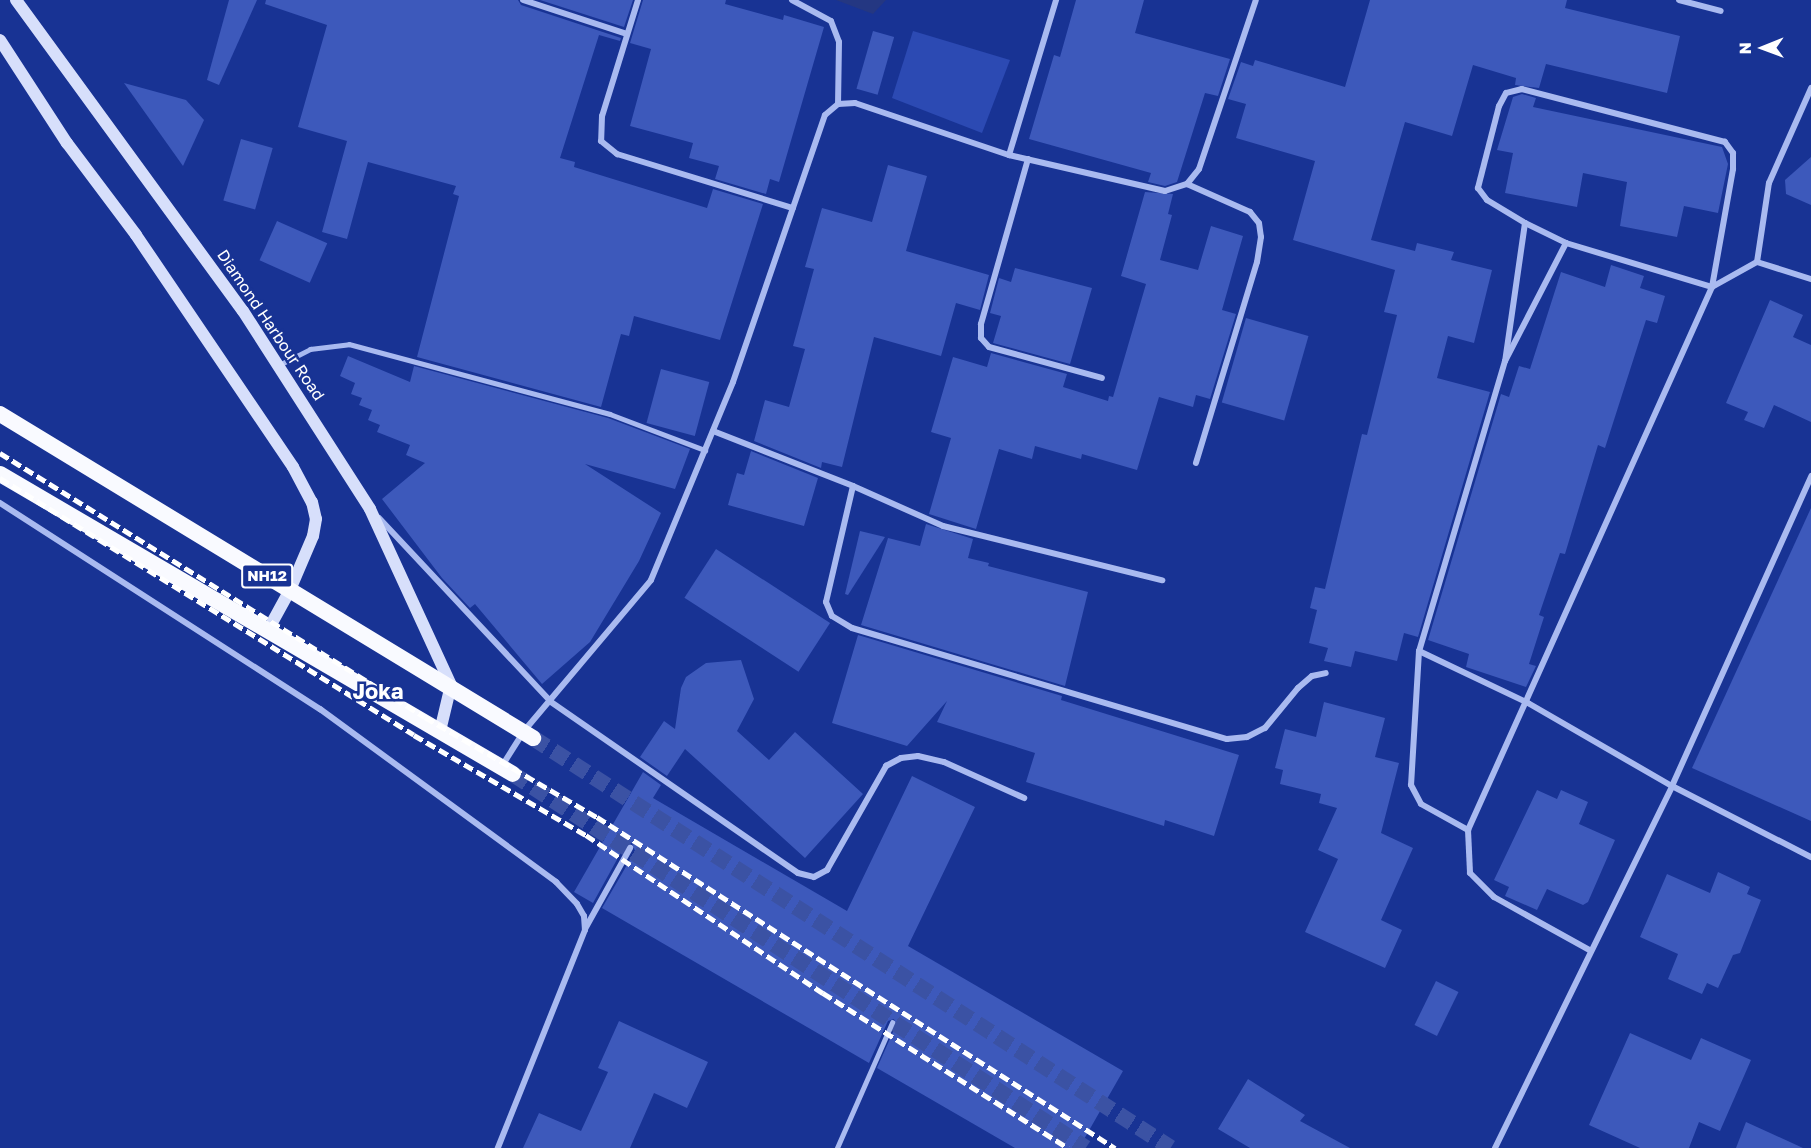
<!DOCTYPE html>
<style>
body{margin:0}
#map{position:relative;width:1811px;height:1148px;overflow:hidden;background:#183394;font-family:"Golos Text",sans-serif}
div>[style]{position:absolute}
[style*='--x']{left:calc(var(--x)*1px);top:calc(var(--y)*1px);width:calc(var(--w)*1px);rotate:calc(var(--a)*1deg)}
.green>*{inset:0;background:#2c4ab3}
.water>*{inset:0;background:#243782}
.building>*{inset:0;background:#3d59bb;transform-origin:0 0}
.trunk-tunnel>*{height:16px;margin-top:-8px;transform-origin:0;background:repeating-linear-gradient(90deg,#3b52a4 0 16px,transparent 0 24px)}
.service>*{height:4.5px;margin:-2.25px;padding:0 2.25px;transform-origin:2.25px;border-radius:2.25px;background:#a9baf0}
.minor>*{height:6px;margin:-3px;padding:0 3px;transform-origin:3px;border-radius:3px;background:#a9baf0}
.secondary>*{height:12px;margin:-6px;padding:0 6px;transform-origin:6px;border-radius:6px;background:#d7dffb}
.trunk>*{height:16px;margin:-8px;padding:0 8px;transform-origin:8px;border-radius:8px;background:#f9faff}
.rail>*{height:4.5px;margin-top:-2.25px;transform-origin:0;background:repeating-linear-gradient(90deg,#fff 0 10px,transparent 0 14.5px)}
span{translate:-50% -50%;white-space:nowrap;text-align:center;line-height:1.15;-webkit-text-stroke:5px #183394;paint-order:stroke}
.shield-label span{padding:2px 4px;background:#183394;border:2px solid;border-radius:4px;-webkit-text-stroke-width:0}
.shield-label{font-size:15px;color:#fff;font-weight:700}
.street-label{font-size:16px;color:#fff}
.district-label{font-size:22px;color:#fff;font-weight:700}
.north{position:absolute;left:1733px;top:18px;width:60px;height:60px;-webkit-text-stroke:4px #183394;paint-order:stroke;rotate:269deg;font-size:16px;font-weight:700;line-height:24px;text-align:center;color:#fff}
.north::after{content:'';display:block;margin:auto;width:21px;height:27px;background:#fff;clip-path:polygon(50% 0,100% 100%,50% 72%,0 100%)}
</style>
<div id="map">
<div class="green">
<i style="clip-path:polygon(913px 31px,1010px 60px,982px 133px,892px 98px)"></i>
</div>
<div class="water">
<i style="clip-path:polygon(836px 0,886px 0,873px 14px)"></i>
</div>
<div class="building">
<i style="clip-path:polygon(229px 0,257px 0,219px 85px,207px 80px)"></i>
<i style="clip-path:polygon(266px 0,518px 0,521px 5px,621px 38px,620px 41px,599px 35px,560px 158px,575px 162px,574px 167px,707px 208px,713px 189px,763px 204px,720px 340px,634px 316px,629px 336px,621px 334px,601px 407px,417px 357px,459px 196px,453px 194px,456px 186px,368px 162px,347px 239px,322px 232px,347px 141px,298px 127px,327px 25px,265px 4px)"></i>
<i style="clip-path:polygon(540px 0,633px 0,624px 27px)"></i>
<i style="clip-path:polygon(643px 0,726px 0,725px 4px,783px 20px,784px 15px,824px 27px,779px 182px,770px 179px,766px 194px,715px 179px,719px 166px,689px 158px,693px 143px,630px 126px,651px 49px,630px 43px)"></i>
<i style="clip-path:polygon(1076px 0,1144px 0,1135px 33px,1230px 59px,1218px 96px,1205px 93px,1177px 182px,1165px 186px,1148px 182px,1151px 173px,1029px 139px,1054px 55px,1060px 57px)"></i>
<i style="clip-path:polygon(1370px 0,1567px 0,1565px 8px,1680px 36px,1667px 93px,1546px 64px,1539px 88px,1515px 85px,1516px 78px,1473px 65px,1452px 136px,1405px 122px,1371px 240px,1415px 251px,1417px 243px,1454px 252px,1451px 260px,1492px 270px,1474px 343px,1448px 336px,1437px 378px,1490px 392px,1418px 637px,1404px 633px,1397px 661px,1355px 651px,1351px 667px,1324px 661px,1328px 648px,1309px 643px,1317px 610px,1310px 608px,1315px 587px,1325px 589px,1362px 434px,1367px 435px,1397px 315px,1384px 312px,1395px 270px,1293px 240px,1315px 161px,1236px 138px,1246px 104px,1228px 99px,1241px 62px,1253px 66px,1255px 60px,1345px 87px)"></i>
<i style="left:873px;top:31px;width:22px;height:60px;rotate:16deg"></i>
<i style="clip-path:polygon(124px 83px,186px 100px,204px 120px,183px 166px)"></i>
<i style="clip-path:polygon(1522px 94px,1536px 98px,1533px 107px,1722px 147px,1728px 164px,1718px 213px,1684px 206px,1677px 237px,1620px 226px,1627px 182px,1583px 173px,1577px 207px,1505px 193px,1513px 153px,1497px 150px,1513px 97px)"></i>
<i style="left:241px;top:139px;width:33px;height:64px;rotate:16deg"></i>
<i style="clip-path:polygon(1811px 157px,1811px 205px,1786px 194px,1785px 180px)"></i>
<i style="clip-path:polygon(888px 165px,927px 176px,906px 251px,989px 275px,980px 310px,956px 303px,941px 356px,874px 337px,842px 467px,822px 462px,821px 468px,754px 441px,765px 400px,789px 407px,805px 349px,793px 346px,814px 269px,805px 267px,822px 208px,872px 222px)"></i>
<i style="clip-path:polygon(1145px 192px,1173px 194px,1168px 214px,1172px 215px,1160px 260px,1198px 270px,1211px 226px,1243px 236px,1222px 310px,1236px 314px,1210px 399px,1196px 395px,1193px 407px,1159px 397px,1137px 470px,1082px 454px,1081px 459px,1035px 446px,1032px 459px,999px 449px,976px 529px,929px 514px,951px 438px,931px 432px,953px 357px,987px 367px,991px 353px,1067px 374px,1063px 387px,1108px 401px,1109px 396px,1113px 397px,1146px 284px,1121px 276px)"></i>
<i style="left:277px;top:221px;width:55px;height:43px;rotate:24deg"></i>
<i style="clip-path:polygon(1611px 265px,1644px 276px,1640px 288px,1665px 296px,1657px 323px,1646px 320px,1605px 448px,1598px 445px,1565px 554px,1560px 553px,1539px 615px,1544px 617px,1529px 664px,1536px 666px,1526px 687px,1466px 667px,1469px 654px,1428px 640px,1501px 394px,1509px 397px,1519px 366px,1530px 369px,1561px 272px,1605px 287px)"></i>
<i style="clip-path:polygon(1015px 268px,1092px 288px,1070px 364px,993px 343px,1001px 316px,990px 313px,999px 278px,1011px 282px)"></i>
<i style="clip-path:polygon(1770px 300px,1803px 315px,1793px 337px,1811px 345px,1811px 422px,1774px 405px,1764px 428px,1744px 420px,1748px 412px,1726px 403px)"></i>
<i style="left:1246px;top:318px;width:65px;height:88px;rotate:16deg"></i>
<i style="clip-path:polygon(348px 356px,410px 382px,414px 366px,608px 418px,690px 449px,675px 489px,585px 464px,661px 513px,639px 561px,590px 642px,542px 684px,475px 604px,470px 608px,442px 578px,382px 499px,425px 463px,406px 455px,410px 445px,377px 432px,380px 425px,368px 420px,372px 410px,359px 405px,362px 398px,351px 394px,355px 383px,340px 376px)"></i>
<i style="left:661px;top:369px;width:50px;height:56px;rotate:15deg"></i>
<i style="clip-path:polygon(751px 451px,818px 478px,804px 526px,728px 505px,737px 473px,744px 475px)"></i>
<i style="clip-path:polygon(1811px 508px,1811px 821px,1692px 768px)"></i>
<i style="clip-path:polygon(926px 524px,973px 539px,968px 558px,989px 563px,988px 566px,1088px 592px,1065px 686px,861px 625px,888px 538px,920px 546px)"></i>
<i style="clip-path:polygon(860px 531px,885px 537px,848px 595px,845px 594px)"></i>
<i style="left:716px;top:549px;width:136px;height:58px;rotate:33deg"></i>
<i style="clip-path:polygon(858px 635px,1062px 696px,1061px 700px,1239px 755px,1214px 836px,1165px 820px,1164px 826px,1026px 782px,1035px 753px,937px 722px,947px 701px,907px 746px,832px 723px)"></i>
<i style="clip-path:polygon(741px 660px,754px 699px,737px 731px,769px 760px,795px 732px,863px 794px,805px 858px,685px 749px,667px 776px,640px 757px,664px 721px,675px 729px,681px 688px,686px 677px,706px 663px)"></i>
<i style="clip-path:polygon(1324px 702px,1385px 718px,1375px 757px,1399px 763px,1381px 833px,1413px 848px,1381px 920px,1402px 930px,1385px 968px,1305px 932px,1338px 859px,1318px 850px,1337px 808px,1319px 803px,1321px 794px,1280px 784px,1283px 770px,1275px 768px,1285px 729px,1316px 737px)"></i>
<i style="clip-path:polygon(643px 772px,661px 785px,653px 798px,847px 911px,912px 776px,975px 807px,908px 946px,1123px 1071px,1079px 1148px,1015px 1148px,877px 1068px,896px 1025px,894px 1019px,888px 1021px,869px 1063px,602px 908px,635px 851px,632px 843px,625px 845px,593px 903px,574px 892px)"></i>
<i style="clip-path:polygon(1537px 790px,1557px 799px,1561px 790px,1588px 802px,1579px 824px,1615px 840px,1588px 902px,1583px 905px,1547px 889px,1537px 910px,1505px 896px,1509px 887px,1494px 880px)"></i>
<i style="clip-path:polygon(1718px 872px,1750px 887px,1747px 894px,1761px 900px,1740px 953px,1733px 955px,1718px 988px,1707px 983px,1702px 994px,1668px 979px,1678px 954px,1640px 937px,1667px 874px,1710px 893px)"></i>
<i style="left:1436px;top:981px;width:25px;height:49px;rotate:26deg"></i>
<i style="clip-path:polygon(619px 1021px,708px 1062px,687px 1108px,654px 1093px,630px 1148px,523px 1148px,539px 1113px,581px 1131px,608px 1072px,598px 1068px)"></i>
<i style="clip-path:polygon(1630px 1033px,1691px 1060px,1701px 1038px,1751px 1060px,1720px 1131px,1699px 1122px,1689px 1148px,1640px 1148px,1589px 1125px)"></i>
<i style="clip-path:polygon(1248px 1079px,1305px 1115px,1300px 1121px,1350px 1148px,1250px 1148px,1218px 1129px)"></i>
<i style="clip-path:polygon(1746px 1122px,1803px 1148px,1736px 1148px)"></i>
</div>
<div class="trunk-tunnel">
<i style="--x:533;--y:738;--w:758;--a:32.73"></i>
<i style="--x:513;--y:774;--w:684;--a:33.13"></i>
</div>
<div class="service">
<i style="--x:279;--y:365;--w:35;--a:-27"></i>
<i style="--x:310;--y:349;--w:39;--a:-7"></i>
<i style="--x:349;--y:344;--w:270;--a:15"></i>
<i style="--x:610;--y:414;--w:102;--a:20.8"></i>
<i style="--x:837;--y:1148;--w:137;--a:-66.3"></i>
</div>
<div class="minor">
<i style="--x:523;--y:0;--w:109;--a:18.1"></i>
<i style="--x:638;--y:0;--w:121;--a:107.2"></i>
<i style="--x:602;--y:116;--w:25;--a:92"></i>
<i style="--x:601;--y:141;--w:21;--a:39"></i>
<i style="--x:617;--y:154;--w:184;--a:17.1"></i>
<i style="--x:792;--y:0;--w:44;--a:28.3"></i>
<i style="--x:831;--y:21;--w:22;--a:69"></i>
<i style="--x:839;--y:42;--w:62;--a:90.9"></i>
<i style="--x:1679;--y:0;--w:43;--a:14.7"></i>
<i style="--x:1009;--y:155;--w:160;--a:13"></i>
<i style="--x:1165;--y:191;--w:23;--a:-18"></i>
<i style="--x:1187;--y:184;--w:19;--a:-51"></i>
<i style="--x:1199;--y:169;--w:178;--a:-71.4"></i>
<i style="--x:1028;--y:159;--w:172;--a:105.9"></i>
<i style="--x:981;--y:324;--w:14;--a:90"></i>
<i style="--x:981;--y:338;--w:12;--a:48"></i>
<i style="--x:989;--y:347;--w:117;--a:15.3"></i>
<i style="--x:1187;--y:184;--w:69;--a:24"></i>
<i style="--x:1250;--y:212;--w:14;--a:51"></i>
<i style="--x:1259;--y:223;--w:14;--a:82"></i>
<i style="--x:1261;--y:237;--w:25;--a:99"></i>
<i style="--x:1257;--y:262;--w:210;--a:106.9"></i>
<i style="--x:1525;--y:223;--w:46;--a:26"></i>
<i style="--x:1566;--y:243;--w:152;--a:16.8"></i>
<i style="--x:1712;--y:287;--w:51;--a:-29.1"></i>
<i style="--x:1757;--y:262;--w:57;--a:17.5"></i>
<i style="--x:1566;--y:243;--w:133;--a:117.3"></i>
<i style="--x:1505;--y:361;--w:302;--a:106.5"></i>
<i style="--x:1419;--y:651;--w:134;--a:93.4"></i>
<i style="--x:1411;--y:785;--w:21;--a:62"></i>
<i style="--x:1421;--y:804;--w:54;--a:29"></i>
<i style="--x:1468;--y:830;--w:43;--a:87.3"></i>
<i style="--x:1470;--y:873;--w:34;--a:45"></i>
<i style="--x:1494;--y:897;--w:111;--a:29.1"></i>
<i style="--x:1757;--y:262;--w:80;--a:-81.4"></i>
<i style="--x:1769;--y:183;--w:104;--a:-66.1"></i>
<i style="--x:713;--y:431;--w:150;--a:21.4"></i>
<i style="--x:853;--y:486;--w:98;--a:24"></i>
<i style="--x:943;--y:526;--w:226;--a:13.9"></i>
<i style="--x:853;--y:486;--w:119;--a:103.1"></i>
<i style="--x:826;--y:602;--w:15;--a:67"></i>
<i style="--x:832;--y:616;--w:23;--a:31"></i>
<i style="--x:852;--y:628;--w:391;--a:16.5"></i>
<i style="--x:1227;--y:739;--w:20;--a:-6"></i>
<i style="--x:1247;--y:737;--w:20;--a:-27"></i>
<i style="--x:1265;--y:728;--w:52;--a:-50.5"></i>
<i style="--x:1298;--y:688;--w:18;--a:-41"></i>
<i style="--x:1312;--y:676;--w:14;--a:-12"></i>
<i style="--x:0;--y:503;--w:381;--a:32.8"></i>
<i style="--x:320;--y:709;--w:293;--a:36.2"></i>
<i style="--x:556;--y:882;--w:30;--a:46"></i>
<i style="--x:577;--y:904;--w:14;--a:60"></i>
<i style="--x:584;--y:916;--w:14;--a:86"></i>
<i style="--x:585;--y:930;--w:235;--a:111.8"></i>
<i style="--x:379;--y:518;--w:252;--a:46.9"></i>
<i style="--x:551;--y:702;--w:300;--a:34.7"></i>
<i style="--x:798;--y:873;--w:16;--a:14"></i>
<i style="--x:814;--y:877;--w:15;--a:-28"></i>
<i style="--x:827;--y:870;--w:120;--a:-60.4"></i>
<i style="--x:886;--y:766;--w:17;--a:-28"></i>
<i style="--x:901;--y:758;--w:17;--a:-7"></i>
<i style="--x:918;--y:756;--w:27;--a:13"></i>
<i style="--x:944;--y:762;--w:88;--a:24.2"></i>
<i style="--x:1419;--y:651;--w:121;--a:25.5"></i>
<i style="--x:1528;--y:703;--w:166;--a:30"></i>
<i style="--x:1672;--y:786;--w:156;--a:27.1"></i>
<i style="--x:502;--y:766;--w:41;--a:-57.8"></i>
<i style="--x:524;--y:731;--w:197;--a:-49.9"></i>
<i style="--x:651;--y:580;--w:214;--a:-67.5"></i>
<i style="--x:733;--y:382;--w:282;--a:-71"></i>
<i style="--x:825;--y:115;--w:17;--a:-40"></i>
<i style="--x:838;--y:104;--w:17;--a:-3"></i>
<i style="--x:855;--y:103;--w:163;--a:18.7"></i>
<i style="--x:1009;--y:155;--w:162;--a:-73.1"></i>
<i style="--x:1468;--y:830;--w:595;--a:-65.8"></i>
<i style="--x:1712;--y:287;--w:120;--a:-79.9"></i>
<i style="--x:1733;--y:169;--w:16;--a:-90"></i>
<i style="--x:1733;--y:153;--w:14;--a:-126"></i>
<i style="--x:1725;--y:142;--w:210;--a:-165.4"></i>
<i style="--x:1522;--y:89;--w:16;--a:166"></i>
<i style="--x:1506;--y:93;--w:15;--a:118"></i>
<i style="--x:1499;--y:106;--w:85;--a:104.4"></i>
<i style="--x:1478;--y:188;--w:15;--a:53"></i>
<i style="--x:1487;--y:200;--w:44;--a:31.2"></i>
<i style="--x:1525;--y:223;--w:139;--a:98.2"></i>
<i style="--x:585;--y:929;--w:93;--a:-60.9"></i>
<i style="--x:1495;--y:1148;--w:403;--a:-63.9"></i>
<i style="--x:1672;--y:786;--w:340;--a:-65.8"></i>
</div>
<div class="secondary">
<i style="--x:16;--y:0;--w:385;--a:53.9"></i>
<i style="--x:243;--y:311;--w:235;--a:57.3"></i>
<i style="--x:370;--y:509;--w:194;--a:65.3"></i>
<i style="--x:451;--y:685;--w:47;--a:103.4"></i>
<i style="--x:0;--y:40;--w:123;--a:57"></i>
<i style="--x:67;--y:143;--w:115;--a:53.1"></i>
<i style="--x:136;--y:235;--w:280;--a:55.9"></i>
<i style="--x:293;--y:467;--w:40;--a:62"></i>
<i style="--x:312;--y:502;--w:17;--a:77"></i>
<i style="--x:316;--y:519;--w:17;--a:100"></i>
<i style="--x:313;--y:536;--w:59;--a:113.1"></i>
<i style="--x:290;--y:590;--w:46;--a:118.8"></i>
</div>
<div class="trunk">
<i style="--x:0;--y:414;--w:624;--a:31.29"></i>
<i style="--x:0;--y:474;--w:594;--a:30.32"></i>
</div>
<div class="rail">
<i style="--x:0;--y:453;--w:500;--a:31.85"></i>
<i style="--x:425;--y:717;--w:199;--a:30.2"></i>
<i style="--x:597;--y:817;--w:615;--a:32.58"></i>
<i style="--x:0;--y:478;--w:487;--a:31.8"></i>
<i style="--x:414;--y:735;--w:199;--a:30.2"></i>
<i style="--x:586;--y:835;--w:285;--a:33.7"></i>
<i style="--x:823;--y:993;--w:290;--a:32.3"></i>
</div>
<div class="shield-label">
<span style="left:267px;top:576px">NH12</span>
</div>
<div class="street-label">
<span style="left:271px;top:325px;rotate:56deg">Diamond Harbour Road</span>
</div>
<div class="district-label">
<span style="left:378px;top:691px">Joka</span>
</div>
<div class="north">N</div>
</div>
